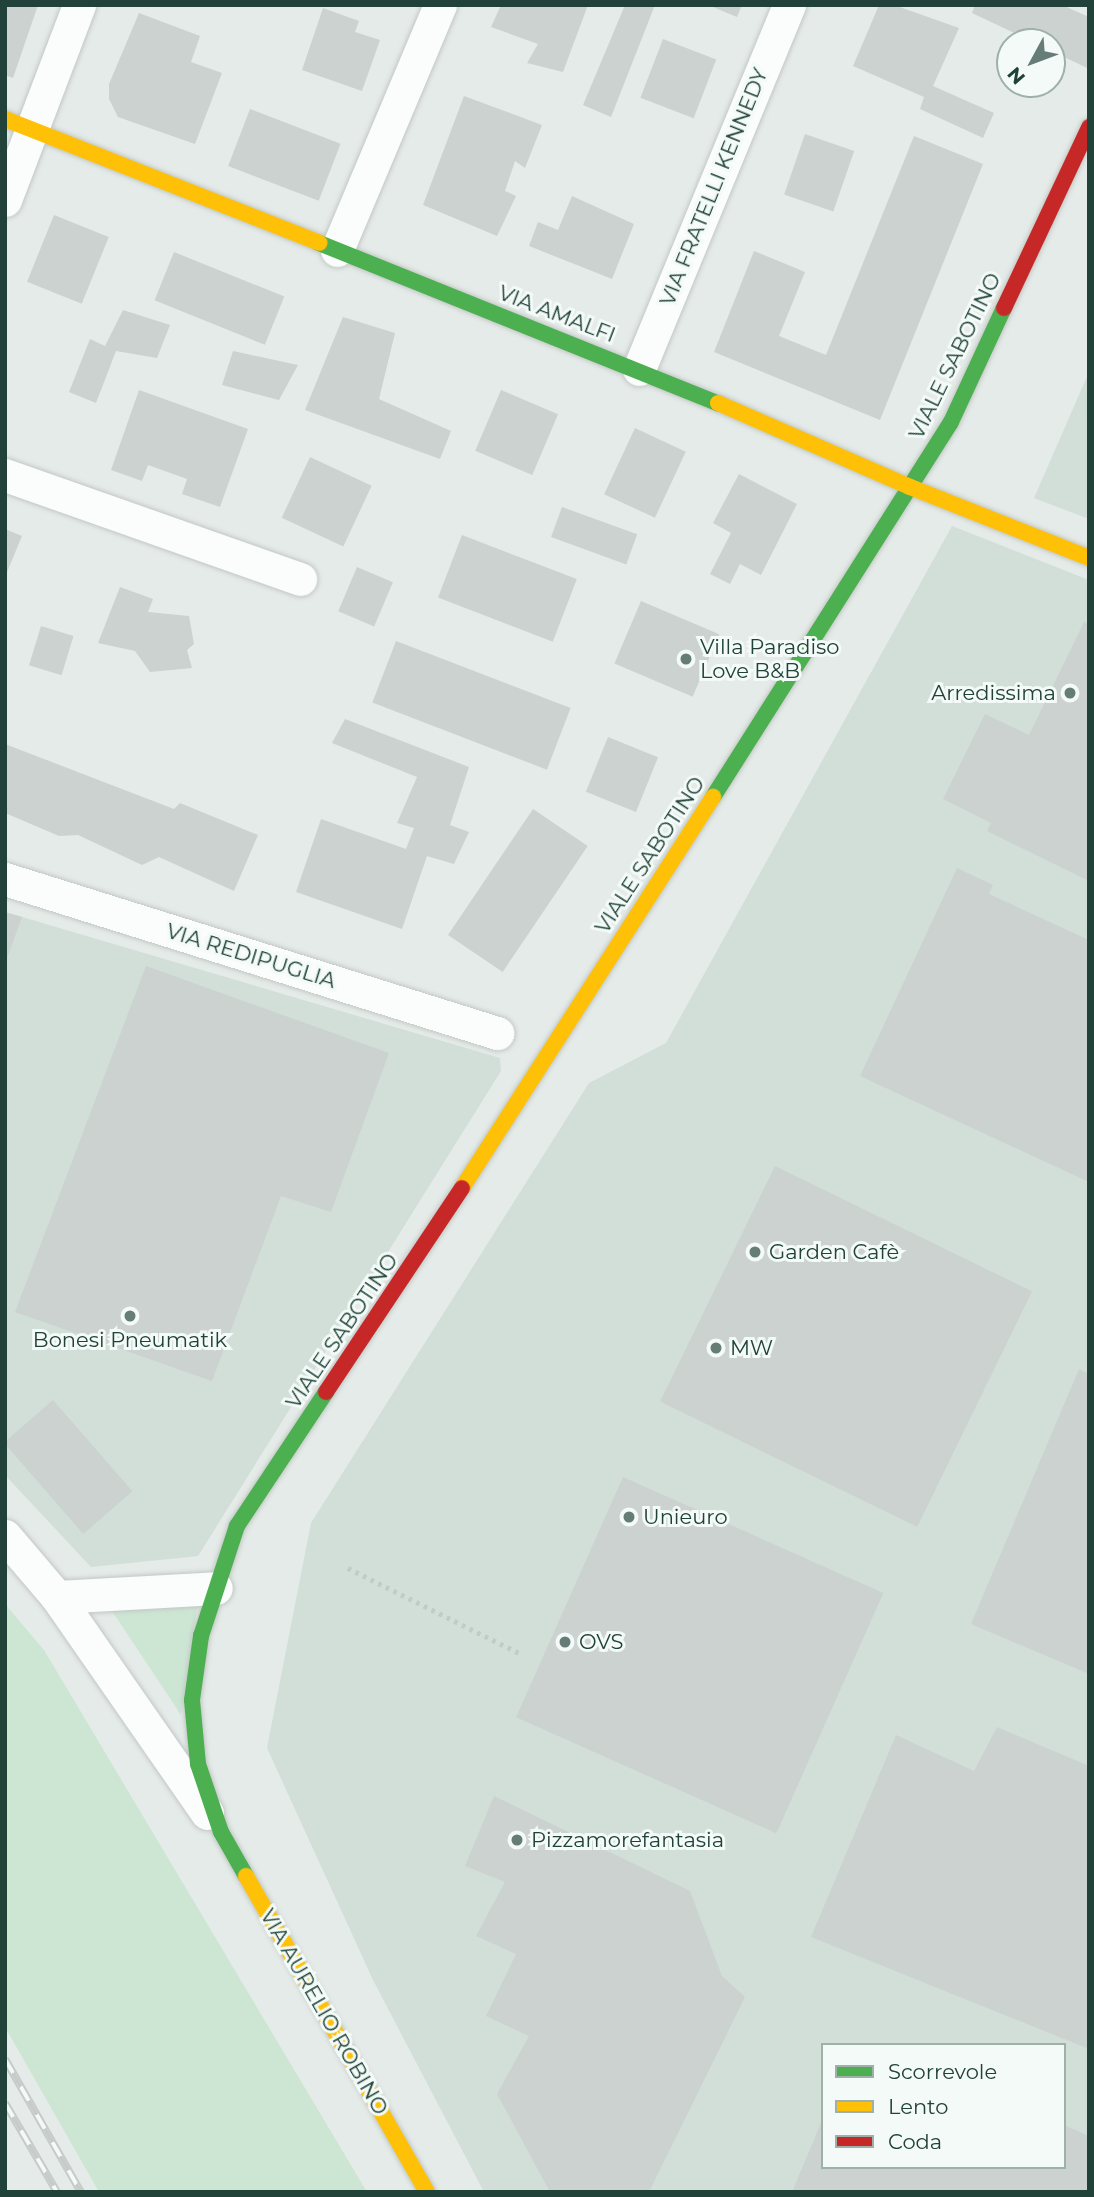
<!DOCTYPE html>
<meta charset="utf-8">
<style>
body{margin:0}
#map{position:relative;width:1094px;height:2197px;overflow:hidden;background:#e5ebe8;font-family:Montserrat,sans-serif}
div>[style]{position:absolute}
[style*='--x']{left:calc(var(--x)*1px);top:calc(var(--y)*1px);width:calc(var(--w)*1px);rotate:calc(var(--a)*1deg)}
.built>*{inset:0;background:#d2ded8}
.green>*{inset:0;background:#cde6d4}
.building>*{inset:0;background:#ccd2d0;transform-origin:0 0}
.path>*{height:4.5px;margin-top:-2.25px;transform-origin:0;background:repeating-linear-gradient(90deg,#c1cbc8 0 3.5px,transparent 0 8.5px)}
.roads{filter:drop-shadow(0 0 2px #c2c8c5) drop-shadow(0 0 2px #c2c8c5)}
.street>*{height:33px;margin:-16.5px;padding:0 16.5px;transform-origin:16.5px;border-radius:16.5px;background:#fbfcfc}
.fast>*{height:16px;margin:-8px;padding:0 8px;transform-origin:8px;border-radius:8px;background:#4caf50}
.slow>*{height:16px;margin:-8px;padding:0 8px;transform-origin:8px;border-radius:8px;background:#ffc107}
.jam>*{height:16px;margin:-8px;padding:0 8px;transform-origin:8px;border-radius:8px;background:#c62828}
.rail>*{height:8px;margin-top:-4px;transform-origin:0;background:repeating-linear-gradient(90deg,#f3faf7 0 16px,#c7ccca 0 32px);box-sizing:border-box;border-block:2px solid #c7ccca}
.dots>*{width:19px;height:19px;translate:-50% -50%;box-sizing:border-box;border:4px solid #f3faf7;border-radius:50%}
span{translate:-50% -50%;white-space:nowrap;text-align:center;line-height:1.15;-webkit-text-stroke:6px #f3faf7;paint-order:stroke}
.street-label{font-size:21px;color:#204238}
.poi-label{font-size:21px;color:#204238}
.left{translate:0 -50%;text-align:left}
.right{translate:-100% -50%;text-align:right}
.frame{position:absolute;inset:0;border:7px solid #204238;pointer-events:none}
.legend{position:absolute;left:821px;top:2043px;width:245px;height:126px;box-sizing:border-box;background:#f3faf7;border:2px solid #9fb0ab;margin:0;padding:9px 12px;list-style:none;font-size:21px;color:#204238}
.legend li{display:flex;align-items:center;gap:14px;height:35px}
.legend b{width:35px;border:2px solid #9fb0ab}
.north{position:absolute;left:996px;top:28px;width:70px;height:70px;box-sizing:border-box;background:#f3faf7;border:2px solid #9fb0ab;border-radius:50%;rotate:229deg;font-size:19px;font-weight:700;line-height:28px;text-align:center;color:#204238}
.north::after{content:'';display:block;margin:auto;width:24px;height:32px;background:#657d76;clip-path:polygon(50% 0,100% 100%,50% 72%,0 100%)}
</style>
<div id="map">
<div class="built">
<i style="clip-path:polygon(1089px 372px,1089px 519px,1034px 498px)"></i>
<i style="clip-path:polygon(evenodd,952px 526px,1089px 580px,1089px 2192px,484px 2192px,373px 1980px,267px 1748px,311px 1523px,589px 1083px,666px 1043px,952px 526px,823px 2045px,1064px 2045px,1064px 2167px,823px 2167px,823px 2045px)"></i>
<i style="clip-path:polygon(5px 912px,500px 1058px,501px 1071px,198px 1556px,91px 1567px,5px 1475px)"></i>
</div>
<div class="green">
<i style="clip-path:polygon(198px 1602px,181px 1715px,112px 1611px)"></i>
<i style="clip-path:polygon(5px 1604px,44px 1650px,367px 2192px,99px 2192px,5px 2027px)"></i>
</div>
<div class="building">
<i style="clip-path:polygon(5px 5px,38px 5px,13px 78px,5px 75px)"></i>
<i style="clip-path:polygon(501px 5px,588px 5px,563px 72px,527px 63px,538px 44px,491px 27px)"></i>
<i style="clip-path:polygon(625px 5px,655px 5px,611px 117px,583px 105px)"></i>
<i style="clip-path:polygon(708px 5px,742px 5px,737px 17px)"></i>
<i style="clip-path:polygon(879px 5px,894px 5px,959px 28px,933px 86px,994px 113px,983px 138px,920px 109px,924px 97px,853px 66px)"></i>
<i style="clip-path:polygon(975px 5px,1062px 5px,1089px 17px,1089px 69px,1052px 51px,1052px 42px,1033px 42px,972px 13px)"></i>
<i style="clip-path:polygon(323px 8px,359px 21px,355px 32px,380px 40px,362px 91px,302px 70px)"></i>
<i style="clip-path:polygon(139px 13px,200px 36px,191px 62px,222px 73px,195px 144px,118px 117px,109px 99px,109px 84px)"></i>
<i style="left:663px;top:39px;width:57px;height:63px;rotate:21deg"></i>
<i style="clip-path:polygon(464px 96px,542px 125px,525px 168px,515px 161px,505px 191px,516px 196px,497px 236px,423px 205px)"></i>
<i style="left:250px;top:109px;width:97px;height:61px;rotate:21deg"></i>
<i style="left:805px;top:134px;width:52px;height:64px;rotate:19deg"></i>
<i style="clip-path:polygon(914px 136px,983px 164px,880px 420px,714px 352px,754px 251px,805px 272px,779px 336px,826px 355px)"></i>
<i style="clip-path:polygon(572px 196px,634px 224px,612px 279px,529px 246px,538px 222px,558px 230px)"></i>
<i style="left:54px;top:215px;width:59px;height:72px;rotate:22deg"></i>
<i style="left:174px;top:252px;width:119px;height:52px;rotate:22deg"></i>
<i style="clip-path:polygon(123px 310px,170px 325px,157px 358px,116px 351px,96px 403px,69px 392px,90px 339px,105px 346px)"></i>
<i style="clip-path:polygon(343px 317px,395px 333px,379px 399px,451px 431px,440px 459px,305px 410px)"></i>
<i style="clip-path:polygon(233px 351px,298px 365px,279px 400px,222px 385px)"></i>
<i style="clip-path:polygon(139px 390px,248px 429px,220px 507px,182px 494px,187px 479px,148px 465px,142px 481px,111px 470px)"></i>
<i style="left:501px;top:390px;width:62px;height:66px;rotate:23deg"></i>
<i style="left:635px;top:428px;width:56px;height:73px;rotate:25deg"></i>
<i style="left:310px;top:457px;width:68px;height:67px;rotate:25deg"></i>
<i style="clip-path:polygon(739px 474px,797px 504px,761px 575px,740px 564px,730px 584px,710px 574px,731px 533px,713px 523px)"></i>
<i style="left:562px;top:507px;width:80px;height:32px;rotate:20deg"></i>
<i style="clip-path:polygon(5px 529px,22px 536px,5px 577px)"></i>
<i style="left:462px;top:535px;width:123px;height:67px;rotate:21deg"></i>
<i style="left:357px;top:567px;width:39px;height:48px;rotate:23deg"></i>
<i style="clip-path:polygon(120px 587px,153px 599px,148px 612px,189px 616px,194px 644px,187px 650px,192px 668px,150px 672px,135px 651px,98px 643px)"></i>
<i style="left:641px;top:601px;width:85px;height:68px;rotate:23deg"></i>
<i style="clip-path:polygon(1084px 622px,1089px 625px,1089px 881px,987px 831px,991px 823px,943px 799px,985px 714px,1029px 735px)"></i>
<i style="left:41px;top:626px;width:34px;height:41px;rotate:17deg"></i>
<i style="left:396px;top:641px;width:187px;height:66px;rotate:21deg"></i>
<i style="clip-path:polygon(345px 719px,469px 767px,450px 825px,469px 832px,454px 864px,427px 856px,402px 929px,296px 892px,321px 819px,406px 849px,414px 828px,397px 823px,417px 777px,332px 743px)"></i>
<i style="left:608px;top:737px;width:54px;height:59px;rotate:22deg"></i>
<i style="clip-path:polygon(5px 744px,174px 809px,180px 803px,258px 835px,234px 891px,159px 857px,142px 865px,78px 835px,59px 836px,5px 813px)"></i>
<i style="left:533px;top:809px;width:66px;height:152px;rotate:34deg"></i>
<i style="clip-path:polygon(957px 868px,993px 885px,989px 894px,1089px 940px,1089px 1182px,860px 1076px)"></i>
<i style="clip-path:polygon(5px 912px,22px 917px,6px 961px,5px 961px)"></i>
<i style="clip-path:polygon(146px 966px,389px 1053px,331px 1212px,281px 1196px,212px 1381px,15px 1312px)"></i>
<i style="left:775px;top:1166px;width:286px;height:262px;rotate:26deg"></i>
<i style="clip-path:polygon(1079px 1369px,1089px 1374px,1089px 1674px,971px 1624px)"></i>
<i style="left:53px;top:1400px;width:121px;height:65px;rotate:49deg"></i>
<i style="left:623px;top:1477px;width:285px;height:263px;rotate:24deg"></i>
<i style="clip-path:polygon(997px 1727px,1089px 1766px,1089px 2049px,811px 1937px,896px 1735px,974px 1771px)"></i>
<i style="clip-path:polygon(494px 1796px,690px 1891px,722px 1976px,745px 1997px,649px 2192px,550px 2192px,497px 2094px,529px 2036px,486px 2016px,516px 1954px,476px 1936px,505px 1882px,465px 1866px)"></i>
<i style="clip-path:polygon(823px 2118px,823px 2167px,1064px 2167px,1064px 2125px,1089px 2136px,1089px 2192px,792px 2192px)"></i>
</div>
<div class="path">
<i style="--x:348;--y:1568;--w:193;--a:26.4"></i>
</div>
<div class="roads">
<div class="street">
<i style="--x:5;--y:200;--w:209;--a:-69.2"></i>
<i style="--x:337;--y:250;--w:266;--a:-67.2"></i>
<i style="--x:639;--y:369;--w:394;--a:-67.6"></i>
<i style="--x:5;--y:475;--w:313;--a:19.4"></i>
<i style="--x:5;--y:879;--w:516;--a:17.38"></i>
<i style="--x:5;--y:1536;--w:80;--a:49.6"></i>
<i style="--x:57;--y:1597;--w:159;--a:-3.2"></i>
<i style="--x:57;--y:1597;--w:263;--a:55.2"></i>
</div>
<div class="fast">
<i style="--x:319;--y:243;--w:430;--a:21.9"></i>
<i style="--x:713;--y:797;--w:444;--a:-57.6"></i>
<i style="--x:951;--y:422;--w:126;--a:-65.1"></i>
<i style="--x:246;--y:1876;--w:51;--a:-119.6"></i>
<i style="--x:221;--y:1832;--w:72;--a:-108.7"></i>
<i style="--x:198;--y:1764;--w:64;--a:-95.4"></i>
<i style="--x:192;--y:1700;--w:65;--a:-82"></i>
<i style="--x:201;--y:1636;--w:116;--a:-71.9"></i>
<i style="--x:237;--y:1526;--w:161;--a:-56.4"></i>
</div>
<div class="slow">
<i style="--x:5;--y:119;--w:338;--a:21.5"></i>
<i style="--x:718;--y:403;--w:210;--a:23.6"></i>
<i style="--x:910;--y:487;--w:193;--a:21.6"></i>
<i style="--x:462;--y:1188;--w:465;--a:-57.3"></i>
<i style="--x:246;--y:1876;--w:364;--a:60.2"></i>
</div>
<div class="jam">
<i style="--x:1004;--y:308;--w:200;--a:-64.8"></i>
<i style="--x:326;--y:1392;--w:245;--a:-56.3"></i>
</div>
</div>
<div class="rail">
<i style="--x:5;--y:2059;--w:153;--a:60.3"></i>
<i style="--x:5;--y:2103;--w:103;--a:59.7"></i>
</div>
<div class="dots">
<i style="left:686px;top:659px;background:#657d76"></i>
<i style="left:1070px;top:693px;background:#657d76"></i>
<i style="left:755px;top:1252px;background:#657d76"></i>
<i style="left:130px;top:1316px;background:#657d76"></i>
<i style="left:716px;top:1348px;background:#657d76"></i>
<i style="left:629px;top:1517px;background:#657d76"></i>
<i style="left:565px;top:1642px;background:#657d76"></i>
<i style="left:517px;top:1840px;background:#657d76"></i>
</div>
<div class="street-label">
<span style="left:714px;top:187px;rotate:-68deg">VIA FRATELLI KENNEDY</span>
<span style="left:557px;top:314px;rotate:21deg">VIA AMALFI</span>
<span style="left:955px;top:356px;rotate:-64deg">VIALE SABOTINO</span>
<span style="left:650px;top:855px;rotate:-57deg">VIALE SABOTINO</span>
<span style="left:251px;top:956px;rotate:17deg">VIA REDIPUGLIA</span>
<span style="left:342px;top:1331px;rotate:-56deg">VIALE SABOTINO</span>
<span style="left:324px;top:2012px;rotate:60deg">VIA AURELIO ROBINO</span>
</div>
<div class="poi-label">
<span class="left" style="left:700px;top:659px">Villa Paradiso<br>Love B&amp;B</span>
<span class="right" style="left:1056px;top:693px">Arredissima</span>
<span class="left" style="left:769px;top:1252px">Garden Cafè</span>
<span style="left:130px;top:1340px">Bonesi Pneumatik</span>
<span class="left" style="left:730px;top:1348px">MW</span>
<span class="left" style="left:643px;top:1517px">Unieuro</span>
<span class="left" style="left:579px;top:1642px">OVS</span>
<span class="left" style="left:531px;top:1840px">Pizzamorefantasia</span>
</div>
<div class="frame"></div>
<ul class="legend">
<li><b style="height:9px;background:#4caf50"></b>Scorrevole</li>
<li><b style="height:9px;background:#ffc107"></b>Lento</li>
<li><b style="height:9px;background:#c62828"></b>Coda</li>
</ul>
<div class="north">N</div>
</div>
